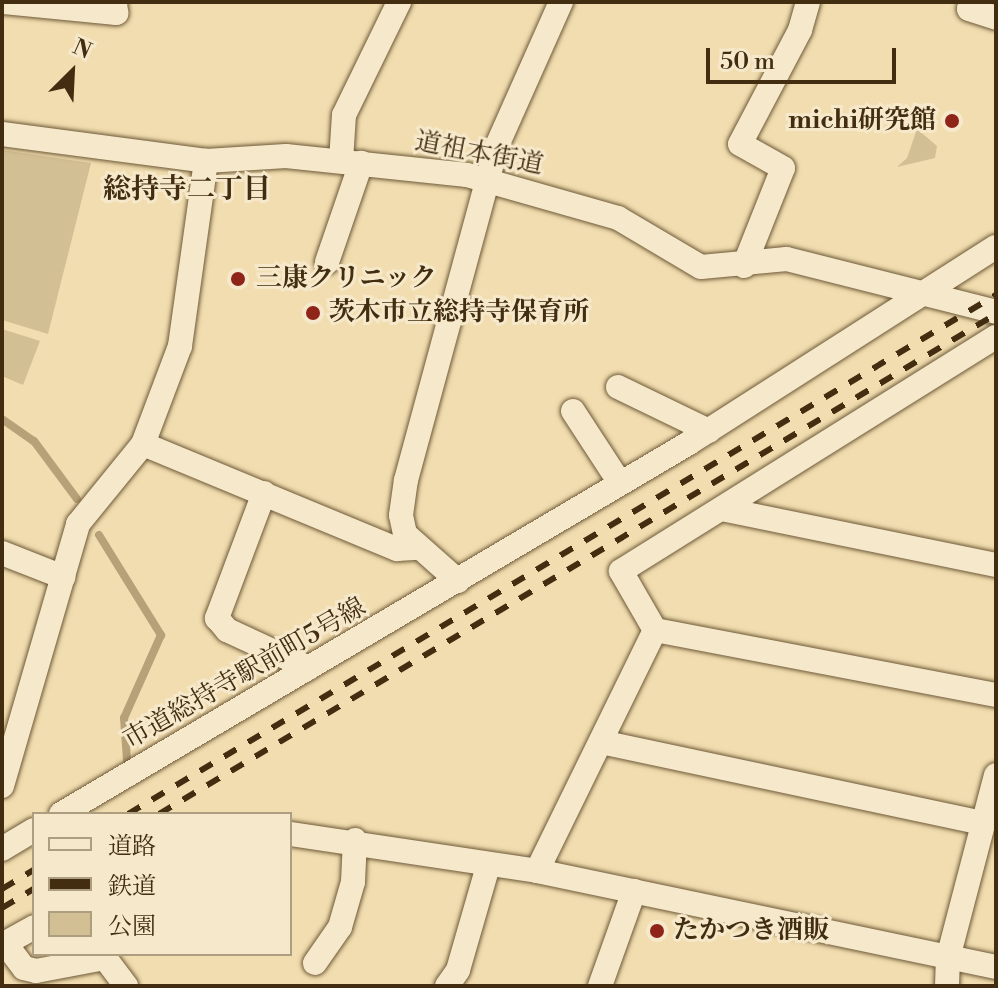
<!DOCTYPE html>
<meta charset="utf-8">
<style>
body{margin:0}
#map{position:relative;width:998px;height:988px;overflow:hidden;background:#f1ddaf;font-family:"Libre Bodoni","Noto Serif JP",serif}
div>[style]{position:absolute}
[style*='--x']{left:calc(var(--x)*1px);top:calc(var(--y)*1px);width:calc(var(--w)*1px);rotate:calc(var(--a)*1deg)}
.green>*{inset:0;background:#d3bf94}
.stream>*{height:8px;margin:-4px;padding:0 4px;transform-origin:4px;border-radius:4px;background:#b6a179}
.roads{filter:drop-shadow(0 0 2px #6e5938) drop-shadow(0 0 2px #6e5938)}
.minor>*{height:24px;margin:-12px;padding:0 12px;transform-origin:12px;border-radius:12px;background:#f6e9cb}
.rail>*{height:6px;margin-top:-3px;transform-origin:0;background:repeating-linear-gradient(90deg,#422d10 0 14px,transparent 0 28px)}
.dots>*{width:22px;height:22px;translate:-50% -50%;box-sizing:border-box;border:4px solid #f6e9cb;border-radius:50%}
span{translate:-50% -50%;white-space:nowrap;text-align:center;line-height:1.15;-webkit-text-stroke:6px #f6e9cb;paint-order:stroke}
.poi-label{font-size:26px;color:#422d10;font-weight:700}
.right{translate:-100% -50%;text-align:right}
.left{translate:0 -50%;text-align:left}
.street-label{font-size:26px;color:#422d10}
.neighbourhood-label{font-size:28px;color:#422d10;font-weight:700}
.frame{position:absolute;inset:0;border:4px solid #422d10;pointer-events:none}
.legend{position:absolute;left:32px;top:812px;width:260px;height:144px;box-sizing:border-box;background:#f6e9cb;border:2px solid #ae9e80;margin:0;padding:10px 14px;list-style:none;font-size:24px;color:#422d10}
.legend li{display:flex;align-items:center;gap:16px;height:40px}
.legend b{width:40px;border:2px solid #ae9e80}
.north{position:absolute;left:32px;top:32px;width:80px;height:80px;-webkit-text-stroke:6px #f6e9cb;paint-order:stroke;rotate:24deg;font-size:22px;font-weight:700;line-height:32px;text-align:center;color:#422d10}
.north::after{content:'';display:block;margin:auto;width:28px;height:36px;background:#422d10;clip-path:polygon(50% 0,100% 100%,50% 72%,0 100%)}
.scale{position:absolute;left:706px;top:48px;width:190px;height:36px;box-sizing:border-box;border:4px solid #422d10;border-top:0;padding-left:10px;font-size:24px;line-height:28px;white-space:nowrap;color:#422d10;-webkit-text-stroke:6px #f6e9cb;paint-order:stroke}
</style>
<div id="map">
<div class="green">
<i style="clip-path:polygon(917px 129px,937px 146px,935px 158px,897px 167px,907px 158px)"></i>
<i style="clip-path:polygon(2px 150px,91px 163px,48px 334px,2px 320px)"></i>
<i style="clip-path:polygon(2px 329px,40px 341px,23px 385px,2px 376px)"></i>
</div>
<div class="stream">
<i style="--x:2;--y:419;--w:39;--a:35"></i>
<i style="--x:34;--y:441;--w:72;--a:53.4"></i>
<i style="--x:99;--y:535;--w:118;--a:58.2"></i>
<i style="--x:161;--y:635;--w:91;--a:114"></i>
<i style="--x:124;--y:718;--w:42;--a:85.9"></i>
</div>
<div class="roads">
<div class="minor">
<i style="--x:4;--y:2;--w:113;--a:5.6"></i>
<i style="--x:116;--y:13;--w:11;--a:-95"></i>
<i style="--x:971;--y:2;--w:7;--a:106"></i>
<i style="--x:969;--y:9;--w:28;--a:18"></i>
<i style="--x:2;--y:134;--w:206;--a:7.5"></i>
<i style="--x:206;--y:161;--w:80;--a:-3.6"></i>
<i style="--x:286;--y:156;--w:182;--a:6"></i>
<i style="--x:467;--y:175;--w:157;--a:15.9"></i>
<i style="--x:618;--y:218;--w:96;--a:30.6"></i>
<i style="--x:701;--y:267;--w:86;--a:-5.3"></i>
<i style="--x:787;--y:259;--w:216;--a:14.2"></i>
<i style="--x:341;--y:161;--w:46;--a:-86.3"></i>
<i style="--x:344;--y:115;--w:126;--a:-64"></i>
<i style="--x:327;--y:262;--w:105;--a:-71"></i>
<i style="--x:744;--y:266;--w:105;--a:-68.3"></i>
<i style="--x:783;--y:168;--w:49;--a:-150.8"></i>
<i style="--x:740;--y:144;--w:129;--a:-62.2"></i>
<i style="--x:800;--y:30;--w:29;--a:-74"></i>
<i style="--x:618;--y:387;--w:101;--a:25.8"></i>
<i style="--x:573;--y:411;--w:86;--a:56.9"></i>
<i style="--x:143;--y:444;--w:275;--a:22.5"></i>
<i style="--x:397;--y:549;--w:17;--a:-3"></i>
<i style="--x:264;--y:493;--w:134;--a:110.6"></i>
<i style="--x:217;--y:618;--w:16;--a:50"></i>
<i style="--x:227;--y:630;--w:90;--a:24.9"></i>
<i style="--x:726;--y:510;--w:276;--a:11.5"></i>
<i style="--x:2;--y:553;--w:66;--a:21.5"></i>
<i style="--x:458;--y:581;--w:71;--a:-138.4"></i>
<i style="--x:405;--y:534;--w:19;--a:-102"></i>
<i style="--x:401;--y:515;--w:35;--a:-82"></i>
<i style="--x:406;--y:480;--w:344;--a:-74.8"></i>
<i style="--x:496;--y:148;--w:160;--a:-66"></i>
<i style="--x:655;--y:630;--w:68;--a:-120"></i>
<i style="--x:621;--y:571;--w:442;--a:-32"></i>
<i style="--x:601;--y:742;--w:390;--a:12"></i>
<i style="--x:2;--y:786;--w:273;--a:-73.8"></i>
<i style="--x:78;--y:524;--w:103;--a:-50.9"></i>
<i style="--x:143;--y:444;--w:105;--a:-69.3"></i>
<i style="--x:180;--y:346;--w:187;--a:-82"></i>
<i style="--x:61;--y:814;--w:729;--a:-30.57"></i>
<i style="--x:689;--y:443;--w:364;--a:-32.6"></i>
<i style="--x:290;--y:834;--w:250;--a:8.5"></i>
<i style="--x:537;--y:871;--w:469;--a:11.8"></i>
<i style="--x:2;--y:849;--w:37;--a:-31"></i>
<i style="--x:537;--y:871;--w:268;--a:-63.9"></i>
<i style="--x:655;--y:630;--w:347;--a:10.8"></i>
<i style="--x:5;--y:943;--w:31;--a:53"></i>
<i style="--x:24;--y:968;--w:12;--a:14"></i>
<i style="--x:36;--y:971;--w:70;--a:-10.7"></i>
<i style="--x:105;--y:958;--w:35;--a:53"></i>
<i style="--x:2;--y:945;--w:37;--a:-29"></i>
<i style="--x:315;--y:963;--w:44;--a:-55.2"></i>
<i style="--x:340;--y:927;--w:47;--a:-73.9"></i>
<i style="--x:353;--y:882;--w:42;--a:-87.3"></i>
<i style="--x:447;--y:986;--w:19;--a:-55"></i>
<i style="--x:458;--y:970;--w:108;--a:-73.9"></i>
<i style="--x:600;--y:986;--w:101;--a:-70.3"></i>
<i style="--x:947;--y:986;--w:28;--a:-88"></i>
<i style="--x:948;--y:958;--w:189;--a:-75.3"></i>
</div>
</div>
<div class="rail">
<i style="--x:128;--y:814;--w:1011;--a:-30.88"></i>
<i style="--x:159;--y:814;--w:975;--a:-30.85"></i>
<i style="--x:2;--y:889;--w:37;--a:-31"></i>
<i style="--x:2;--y:908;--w:37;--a:-31"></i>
</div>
<div class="dots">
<i style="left:952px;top:121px;background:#8f2418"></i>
<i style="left:238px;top:279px;background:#8f2418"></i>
<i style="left:313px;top:313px;background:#8f2418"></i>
<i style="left:657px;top:931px;background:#8f2418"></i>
</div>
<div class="poi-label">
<span class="right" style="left:936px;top:121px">michi研究館</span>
<span class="left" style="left:256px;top:279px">三康クリニック</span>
<span class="left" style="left:329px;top:313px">茨木市立総持寺保育所</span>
<span class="left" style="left:673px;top:931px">たかつき酒販</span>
</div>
<div class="street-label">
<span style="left:479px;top:154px;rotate:11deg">道祖本街道</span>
<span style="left:245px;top:674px;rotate:-30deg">市道総持寺駅前町5号線</span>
</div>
<div class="neighbourhood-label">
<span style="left:187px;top:190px">総持寺二丁目</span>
</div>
<div class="frame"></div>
<ul class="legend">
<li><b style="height:10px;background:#f6e9cb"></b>道路</li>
<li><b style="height:10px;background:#422d10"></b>鉄道</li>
<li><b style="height:22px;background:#d3bf94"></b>公園</li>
</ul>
<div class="north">N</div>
<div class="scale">50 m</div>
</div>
